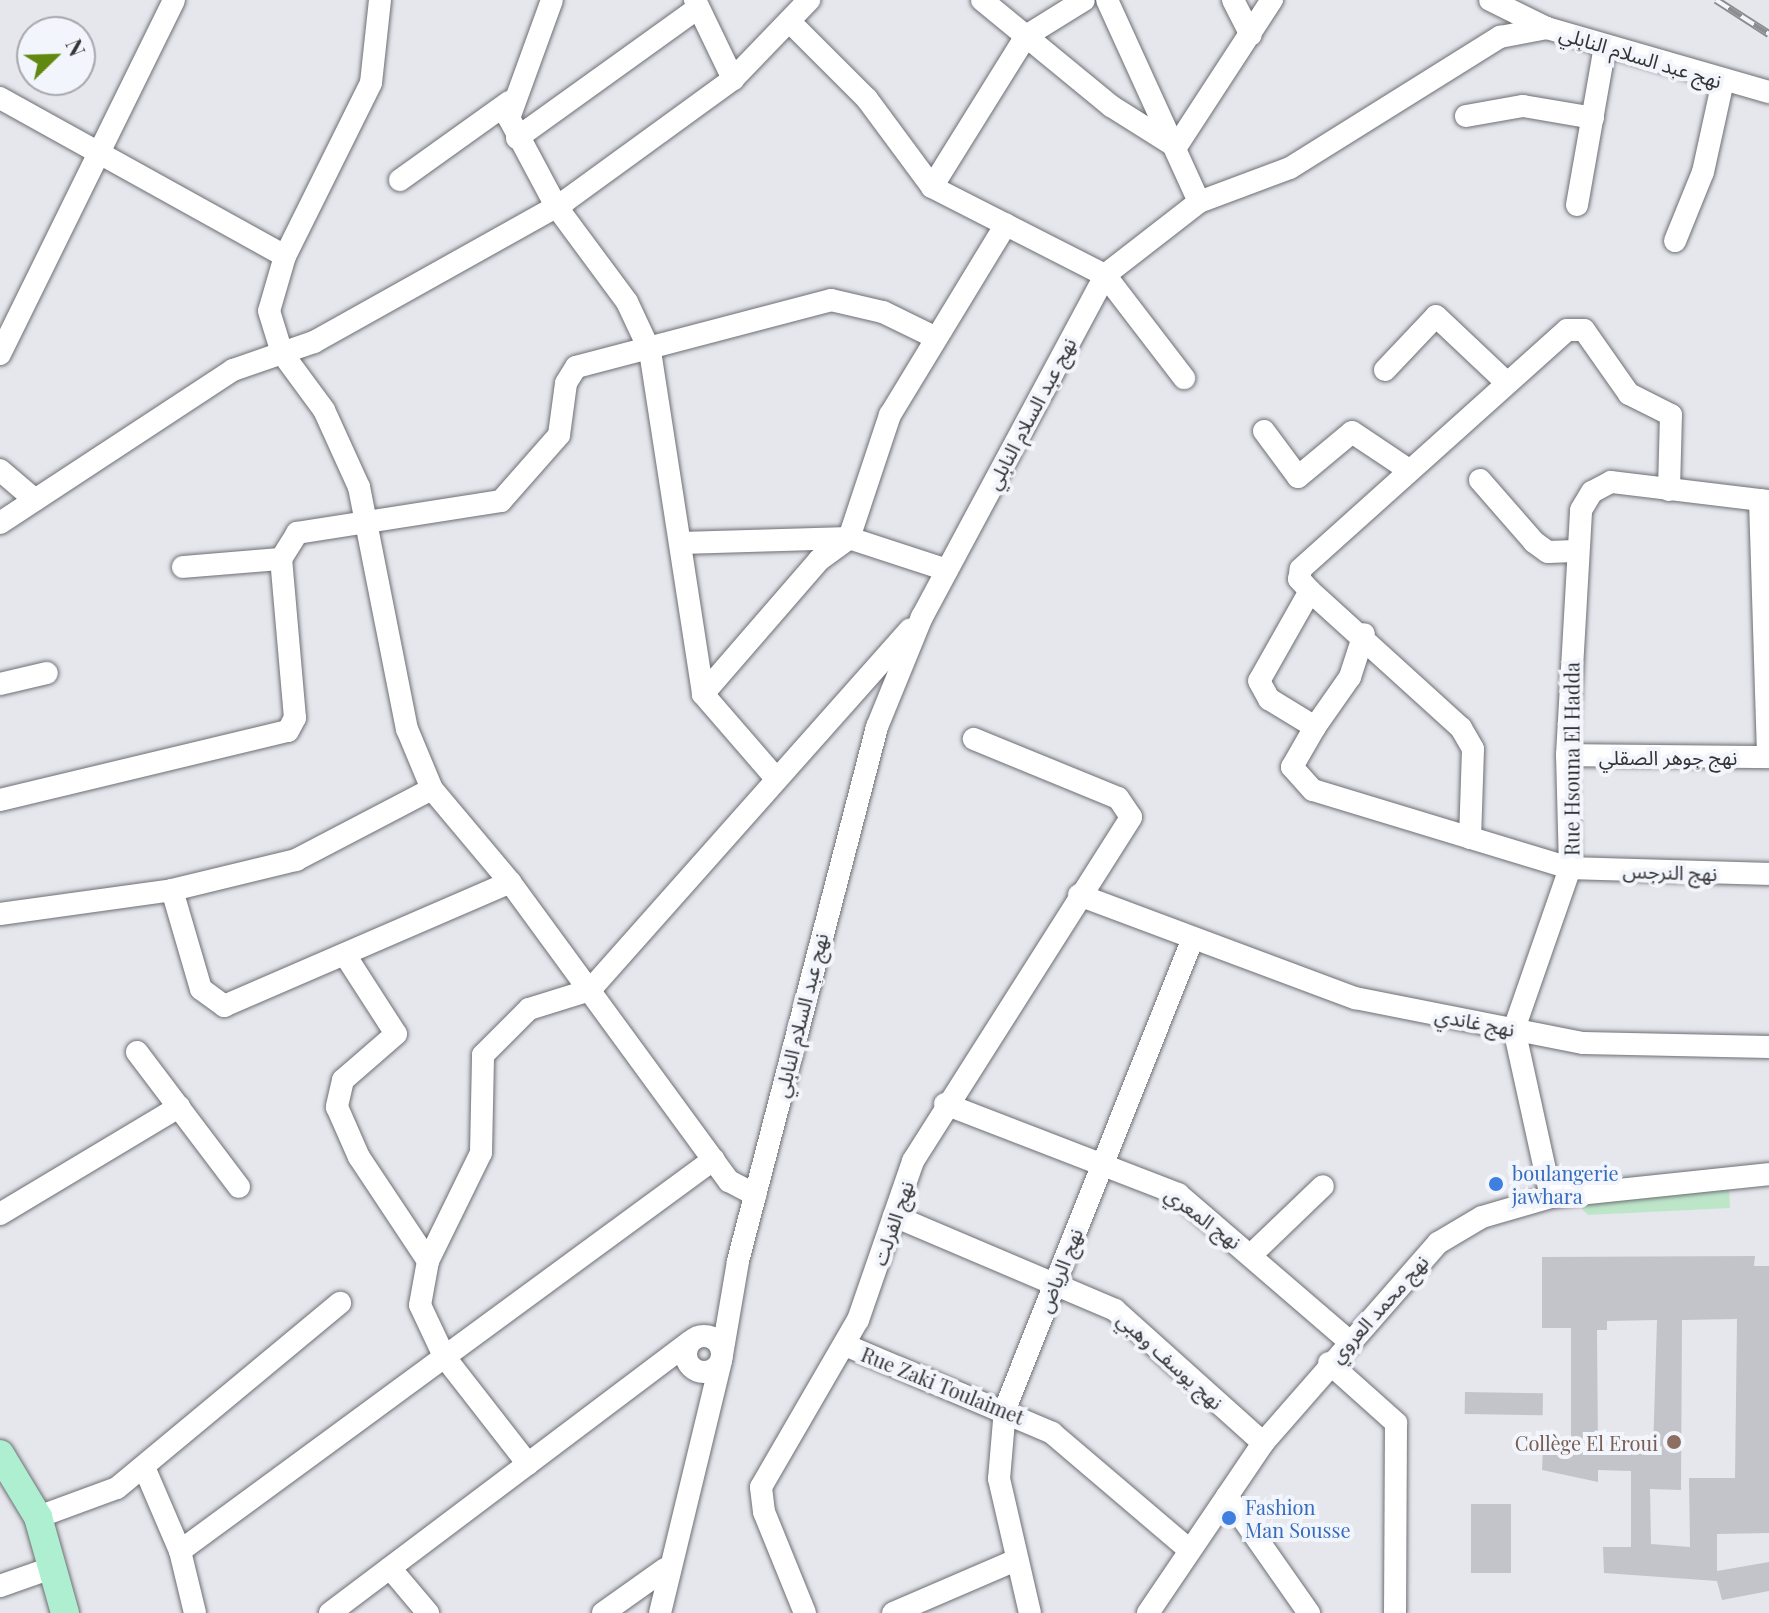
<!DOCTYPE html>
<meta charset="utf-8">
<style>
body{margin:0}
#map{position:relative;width:1769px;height:1613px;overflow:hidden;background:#e5e7ed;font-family:"Playfair Display","Noto Sans Arabic",serif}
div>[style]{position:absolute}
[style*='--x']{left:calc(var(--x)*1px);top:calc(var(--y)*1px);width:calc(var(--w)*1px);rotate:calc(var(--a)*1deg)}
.green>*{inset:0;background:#bde6c9}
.building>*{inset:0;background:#c2c4ca;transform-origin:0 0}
.roads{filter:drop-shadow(0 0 2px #6d6f74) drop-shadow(0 0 2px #6d6f74)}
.minor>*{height:22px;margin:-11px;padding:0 11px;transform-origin:11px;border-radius:11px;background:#fff}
.minor>.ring{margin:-11px;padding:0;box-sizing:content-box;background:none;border:22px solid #fff;border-radius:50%}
.major>*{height:28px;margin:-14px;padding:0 14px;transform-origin:14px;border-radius:14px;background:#afefd1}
.rail>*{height:8px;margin-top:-4px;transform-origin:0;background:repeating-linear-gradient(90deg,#f2f5fb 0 15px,#8c8d91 0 30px);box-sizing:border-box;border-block:2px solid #8c8d91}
.dots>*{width:22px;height:22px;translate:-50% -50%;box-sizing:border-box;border:4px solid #f2f5fb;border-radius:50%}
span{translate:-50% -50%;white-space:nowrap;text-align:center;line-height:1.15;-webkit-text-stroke:8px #f2f5fb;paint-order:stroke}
.street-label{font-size:20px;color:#333436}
.shop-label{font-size:20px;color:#366cbe}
.left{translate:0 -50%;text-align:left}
.education-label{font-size:20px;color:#785e54}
.right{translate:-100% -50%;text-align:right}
.north{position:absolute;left:16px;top:16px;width:80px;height:80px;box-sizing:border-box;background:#f2f5fb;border:2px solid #a6a8ac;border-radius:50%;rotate:67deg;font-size:22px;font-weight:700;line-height:32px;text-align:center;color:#333436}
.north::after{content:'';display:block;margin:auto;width:28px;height:36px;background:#61880f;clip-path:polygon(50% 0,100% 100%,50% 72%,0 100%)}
</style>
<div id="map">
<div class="green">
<i style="clip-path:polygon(1729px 1187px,1730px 1208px,1588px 1215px,1582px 1209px,1581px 1200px)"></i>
</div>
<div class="building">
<i style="clip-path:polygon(evenodd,1755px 1256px,1754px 1266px,1769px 1266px,1769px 1533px,1717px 1534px,1717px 1571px,1769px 1562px,1769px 1591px,1722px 1600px,1717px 1581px,1604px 1573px,1603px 1547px,1631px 1547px,1631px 1471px,1598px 1470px,1598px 1482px,1542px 1470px,1543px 1448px,1571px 1449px,1571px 1328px,1542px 1328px,1542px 1257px,1755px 1256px,1737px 1319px,1735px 1478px,1689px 1478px,1690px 1547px,1651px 1544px,1650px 1489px,1681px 1490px,1682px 1320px,1737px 1319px,1755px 1256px,1657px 1320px,1653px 1451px,1598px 1447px,1597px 1330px,1607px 1330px,1607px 1321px,1657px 1320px)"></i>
<i style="left:1465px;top:1392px;width:78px;height:22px;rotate:1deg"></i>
<i style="left:1471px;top:1504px;width:40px;height:69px"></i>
</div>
<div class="roads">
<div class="minor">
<i style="--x:380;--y:0;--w:83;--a:96.2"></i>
<i style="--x:371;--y:83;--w:193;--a:116.4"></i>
<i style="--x:285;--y:256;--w:57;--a:106.2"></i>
<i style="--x:269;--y:311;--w:44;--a:72.8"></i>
<i style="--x:282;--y:353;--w:71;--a:53.6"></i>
<i style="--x:324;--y:410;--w:85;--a:65.6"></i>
<i style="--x:359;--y:487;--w:247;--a:78.8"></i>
<i style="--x:407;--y:729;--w:65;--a:67.4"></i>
<i style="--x:432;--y:789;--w:121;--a:50"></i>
<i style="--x:510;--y:882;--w:371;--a:53.8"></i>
<i style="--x:729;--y:1181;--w:30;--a:28"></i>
<i style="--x:552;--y:0;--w:126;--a:110"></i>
<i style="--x:509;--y:118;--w:100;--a:61.9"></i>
<i style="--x:556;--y:206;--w:119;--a:53.5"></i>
<i style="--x:627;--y:302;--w:54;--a:64.9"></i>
<i style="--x:650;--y:351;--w:347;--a:81.2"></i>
<i style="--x:703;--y:694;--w:110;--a:49.1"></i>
<i style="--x:695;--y:0;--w:88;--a:64.3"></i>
<i style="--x:982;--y:0;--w:167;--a:39.4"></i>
<i style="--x:1111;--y:106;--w:77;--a:32.2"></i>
<i style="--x:1176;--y:147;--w:176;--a:-56.9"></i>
<i style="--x:1107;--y:0;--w:222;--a:65.5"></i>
<i style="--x:1233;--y:0;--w:39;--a:63"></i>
<i style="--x:1490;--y:0;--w:64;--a:26.2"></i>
<i style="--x:790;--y:22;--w:109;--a:45"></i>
<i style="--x:867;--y:99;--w:109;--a:53.5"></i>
<i style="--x:932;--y:187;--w:194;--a:27"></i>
<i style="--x:1105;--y:275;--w:130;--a:52.5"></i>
<i style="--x:0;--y:98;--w:326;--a:29"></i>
<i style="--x:1466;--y:116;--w:58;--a:-10"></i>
<i style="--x:1523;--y:106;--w:71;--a:9.7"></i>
<i style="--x:517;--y:138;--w:223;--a:-35.7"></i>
<i style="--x:400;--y:180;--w:134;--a:-35.6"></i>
<i style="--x:932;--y:187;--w:178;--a:-58.1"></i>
<i style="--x:1026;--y:36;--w:68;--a:-31.8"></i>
<i style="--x:1577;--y:205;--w:161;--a:-80"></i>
<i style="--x:1675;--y:241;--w:74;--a:-67.9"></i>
<i style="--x:1703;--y:172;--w:93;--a:-77.6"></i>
<i style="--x:0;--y:354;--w:394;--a:-63.8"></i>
<i style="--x:1385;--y:370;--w:74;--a:-46.6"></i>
<i style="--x:1436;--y:316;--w:95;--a:43.3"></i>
<i style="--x:1264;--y:431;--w:57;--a:53.5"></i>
<i style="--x:1298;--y:477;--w:70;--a:-39.8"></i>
<i style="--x:1352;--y:432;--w:69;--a:33.7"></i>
<i style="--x:0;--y:470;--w:46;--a:40.6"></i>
<i style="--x:1480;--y:480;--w:82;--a:48.9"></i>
<i style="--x:1534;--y:542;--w:17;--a:36"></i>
<i style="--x:1548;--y:552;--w:27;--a:-2"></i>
<i style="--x:1669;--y:490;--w:75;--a:-88.5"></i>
<i style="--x:1671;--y:415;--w:47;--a:-153.4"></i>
<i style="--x:1629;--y:394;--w:78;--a:-125.1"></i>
<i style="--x:1584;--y:330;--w:17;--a:180"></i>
<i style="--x:1567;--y:330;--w:358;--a:138.1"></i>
<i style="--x:1301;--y:569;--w:10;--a:101"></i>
<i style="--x:1299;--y:579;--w:16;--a:47"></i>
<i style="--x:1310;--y:591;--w:103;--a:119.5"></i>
<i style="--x:1259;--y:681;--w:21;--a:61"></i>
<i style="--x:1269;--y:699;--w:54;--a:31.3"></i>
<i style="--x:1315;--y:727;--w:46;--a:119.9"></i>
<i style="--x:1292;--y:767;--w:31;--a:48"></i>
<i style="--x:1313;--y:790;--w:269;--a:16.9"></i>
<i style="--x:1570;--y:868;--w:199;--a:1.7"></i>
<i style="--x:1760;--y:500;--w:257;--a:88.2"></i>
<i style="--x:0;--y:523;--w:279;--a:-33.3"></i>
<i style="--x:233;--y:370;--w:86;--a:-19.1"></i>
<i style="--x:314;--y:342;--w:287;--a:-29.2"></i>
<i style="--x:564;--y:202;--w:209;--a:-36"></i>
<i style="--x:733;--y:79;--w:110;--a:-46.1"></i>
<i style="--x:681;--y:543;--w:168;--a:-1.7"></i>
<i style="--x:849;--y:538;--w:103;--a:18.1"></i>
<i style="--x:183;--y:567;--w:98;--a:-4.7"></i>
<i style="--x:1310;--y:591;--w:204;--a:42.2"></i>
<i style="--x:1461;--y:728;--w:24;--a:60"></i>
<i style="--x:1473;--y:749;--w:89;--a:91.9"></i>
<i style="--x:0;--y:684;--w:48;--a:-13.2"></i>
<i style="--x:703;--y:694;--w:177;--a:-49.1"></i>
<i style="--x:819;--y:560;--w:37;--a:-36"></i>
<i style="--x:849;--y:538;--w:130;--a:-71.6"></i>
<i style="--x:890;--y:415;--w:223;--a:-58.7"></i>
<i style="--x:1315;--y:727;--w:61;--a:-55"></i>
<i style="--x:1350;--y:677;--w:45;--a:-72"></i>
<i style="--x:1567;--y:755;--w:202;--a:0.6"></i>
<i style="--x:0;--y:800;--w:296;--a:-13.5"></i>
<i style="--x:288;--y:731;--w:15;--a:-62"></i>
<i style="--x:295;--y:718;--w:160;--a:-95"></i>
<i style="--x:281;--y:559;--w:31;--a:-58"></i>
<i style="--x:297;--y:533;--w:206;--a:-8.9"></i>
<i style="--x:501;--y:501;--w:88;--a:-48.7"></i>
<i style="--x:559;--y:435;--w:52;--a:-82.3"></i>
<i style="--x:566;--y:383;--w:19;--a:-58"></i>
<i style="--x:576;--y:367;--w:264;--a:-14.7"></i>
<i style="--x:831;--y:300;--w:53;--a:13"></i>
<i style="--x:883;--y:312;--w:55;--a:26.1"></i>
<i style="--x:172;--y:890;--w:103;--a:73.7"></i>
<i style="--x:201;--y:989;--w:29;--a:36"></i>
<i style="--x:224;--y:1006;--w:312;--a:-23.4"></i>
<i style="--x:1079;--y:895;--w:295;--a:20.5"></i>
<i style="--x:1355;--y:998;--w:232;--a:11.2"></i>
<i style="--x:1583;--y:1043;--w:186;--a:1.2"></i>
<i style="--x:0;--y:914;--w:174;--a:-7.9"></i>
<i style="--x:172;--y:890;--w:128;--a:-13.6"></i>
<i style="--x:296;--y:860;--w:153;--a:-27.6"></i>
<i style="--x:347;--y:958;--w:90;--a:57.2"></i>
<i style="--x:396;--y:1034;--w:70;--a:139"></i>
<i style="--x:343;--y:1080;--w:28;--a:103"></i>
<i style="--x:337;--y:1107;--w:55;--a:66.3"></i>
<i style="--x:359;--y:1157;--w:125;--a:56.4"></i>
<i style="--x:137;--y:1052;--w:169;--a:52.9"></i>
<i style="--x:945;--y:1104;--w:250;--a:21.1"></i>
<i style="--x:1178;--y:1194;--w:224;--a:40.7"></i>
<i style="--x:1551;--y:1197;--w:172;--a:-102.4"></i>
<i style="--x:1514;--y:1029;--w:170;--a:-70.8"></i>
<i style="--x:1570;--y:868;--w:113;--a:-91.5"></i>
<i style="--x:1567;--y:755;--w:245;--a:-86.7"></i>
<i style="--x:1581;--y:510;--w:21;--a:-59"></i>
<i style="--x:1592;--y:492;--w:21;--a:-28"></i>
<i style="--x:1611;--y:482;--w:159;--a:6.9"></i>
<i style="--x:0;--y:1214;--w:209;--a:-30.9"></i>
<i style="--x:894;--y:1216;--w:240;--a:23"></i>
<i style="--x:1115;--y:1310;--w:199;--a:41.9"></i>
<i style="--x:1252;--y:1254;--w:98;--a:-43.8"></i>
<i class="ring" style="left:686px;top:1336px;width:14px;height:14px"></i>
<i style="--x:845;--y:1345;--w:225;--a:23"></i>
<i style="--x:1052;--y:1433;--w:177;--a:40.4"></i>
<i style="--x:722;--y:1355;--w:95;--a:-80.3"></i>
<i style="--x:738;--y:1261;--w:552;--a:-75.41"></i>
<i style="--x:877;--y:727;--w:119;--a:-67.8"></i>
<i style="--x:922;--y:617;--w:388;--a:-61.8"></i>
<i style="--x:1105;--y:275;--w:119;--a:-37.8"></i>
<i style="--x:1199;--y:202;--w:97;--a:-20.5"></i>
<i style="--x:1290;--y:168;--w:248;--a:-32"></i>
<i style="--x:1500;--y:37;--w:48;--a:-10.8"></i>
<i style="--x:1547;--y:28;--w:231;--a:16.1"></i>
<i style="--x:1329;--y:1363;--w:90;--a:41.8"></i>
<i style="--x:1396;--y:1423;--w:190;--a:90.3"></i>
<i style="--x:528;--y:1464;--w:137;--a:-127.9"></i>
<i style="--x:444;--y:1356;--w:56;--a:-115.2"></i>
<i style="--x:420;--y:1305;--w:45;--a:-79.7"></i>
<i style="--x:428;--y:1261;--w:120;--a:-63.9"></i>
<i style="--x:481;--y:1153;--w:98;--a:-88.8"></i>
<i style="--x:483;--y:1055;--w:65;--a:-45"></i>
<i style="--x:529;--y:1009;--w:64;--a:-17.3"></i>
<i style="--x:590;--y:990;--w:482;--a:-48.4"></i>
<i style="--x:144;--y:1467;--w:91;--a:66.8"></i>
<i style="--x:180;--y:1551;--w:64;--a:76.4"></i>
<i style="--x:1227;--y:1496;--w:143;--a:55"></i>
<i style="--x:38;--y:1517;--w:84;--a:-20.2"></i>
<i style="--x:117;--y:1488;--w:290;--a:-39.7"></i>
<i style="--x:180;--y:1551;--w:662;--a:-36.28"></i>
<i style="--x:390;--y:1568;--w:59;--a:49.8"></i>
<i style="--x:0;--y:1586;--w:57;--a:-19.4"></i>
<i style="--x:330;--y:1613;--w:451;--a:-37"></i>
<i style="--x:603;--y:1613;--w:76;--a:-35.4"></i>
<i style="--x:660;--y:1613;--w:260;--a:-76.4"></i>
<i style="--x:805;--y:1613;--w:109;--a:-112.1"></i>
<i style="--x:764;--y:1512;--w:25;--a:-97"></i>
<i style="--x:761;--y:1487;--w:193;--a:-59.9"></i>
<i style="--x:858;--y:1320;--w:168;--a:-70.9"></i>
<i style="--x:913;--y:1161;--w:407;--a:-57.6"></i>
<i style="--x:1131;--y:817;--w:23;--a:-124"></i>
<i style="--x:1118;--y:798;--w:156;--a:-157.7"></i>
<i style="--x:893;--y:1613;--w:134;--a:-23.3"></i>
<i style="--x:1030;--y:1613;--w:138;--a:-103"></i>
<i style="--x:999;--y:1479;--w:70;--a:-85.1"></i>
<i style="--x:1005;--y:1409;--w:507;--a:-68.24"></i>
<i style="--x:1148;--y:1613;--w:205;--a:-55.9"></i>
<i style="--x:1263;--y:1443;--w:266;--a:-48.8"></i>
<i style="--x:1438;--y:1243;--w:51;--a:-30.6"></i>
<i style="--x:1482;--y:1217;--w:72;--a:-16.2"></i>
<i style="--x:1551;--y:1197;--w:219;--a:-6"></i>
</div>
<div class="major">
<i style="--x:0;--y:1454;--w:74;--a:58.9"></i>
<i style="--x:38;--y:1517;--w:100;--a:74.3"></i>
</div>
</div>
<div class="rail">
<i style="--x:1716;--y:0;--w:63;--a:32.7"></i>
</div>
<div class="dots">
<i style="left:1496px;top:1184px;background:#3f7fe0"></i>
<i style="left:1674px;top:1442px;background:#8d6e63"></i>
<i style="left:1229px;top:1518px;background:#3f7fe0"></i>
</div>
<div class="street-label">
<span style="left:1641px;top:56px;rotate:17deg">نهج عبد السلام النابلي</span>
<span style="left:1030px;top:413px;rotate:-62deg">نهج عبد السلام النابلي</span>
<span style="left:1668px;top:756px">نهج جوهر الصقلي</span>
<span style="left:1571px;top:759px;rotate:-90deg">Rue Hsouna El Hadda</span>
<span style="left:1670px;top:871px;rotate:2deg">نهج النرجس</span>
<span style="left:800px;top:1015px;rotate:-76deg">نهج عبد السلام النابلي</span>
<span style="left:1475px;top:1021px;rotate:11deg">نهج غاندي</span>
<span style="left:1204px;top:1217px;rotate:37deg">نهج المعري</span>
<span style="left:892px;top:1223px;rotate:-71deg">نهج الفرلت</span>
<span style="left:1059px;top:1270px;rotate:-68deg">نهج الرياض</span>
<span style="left:1378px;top:1308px;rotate:-48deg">نهج محمد العروي</span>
<span style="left:1171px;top:1360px;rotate:42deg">نهج يوسف وهبي</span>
<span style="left:943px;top:1385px;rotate:22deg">Rue Zaki Toulaimet</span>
</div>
<div class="shop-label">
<span class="left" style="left:1512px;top:1184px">boulangerie<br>jawhara</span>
<span class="left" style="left:1245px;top:1518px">Fashion<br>Man Sousse</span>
</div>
<div class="education-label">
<span class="right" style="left:1658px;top:1442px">Collège El Eroui</span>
</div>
<div class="north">N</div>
</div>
